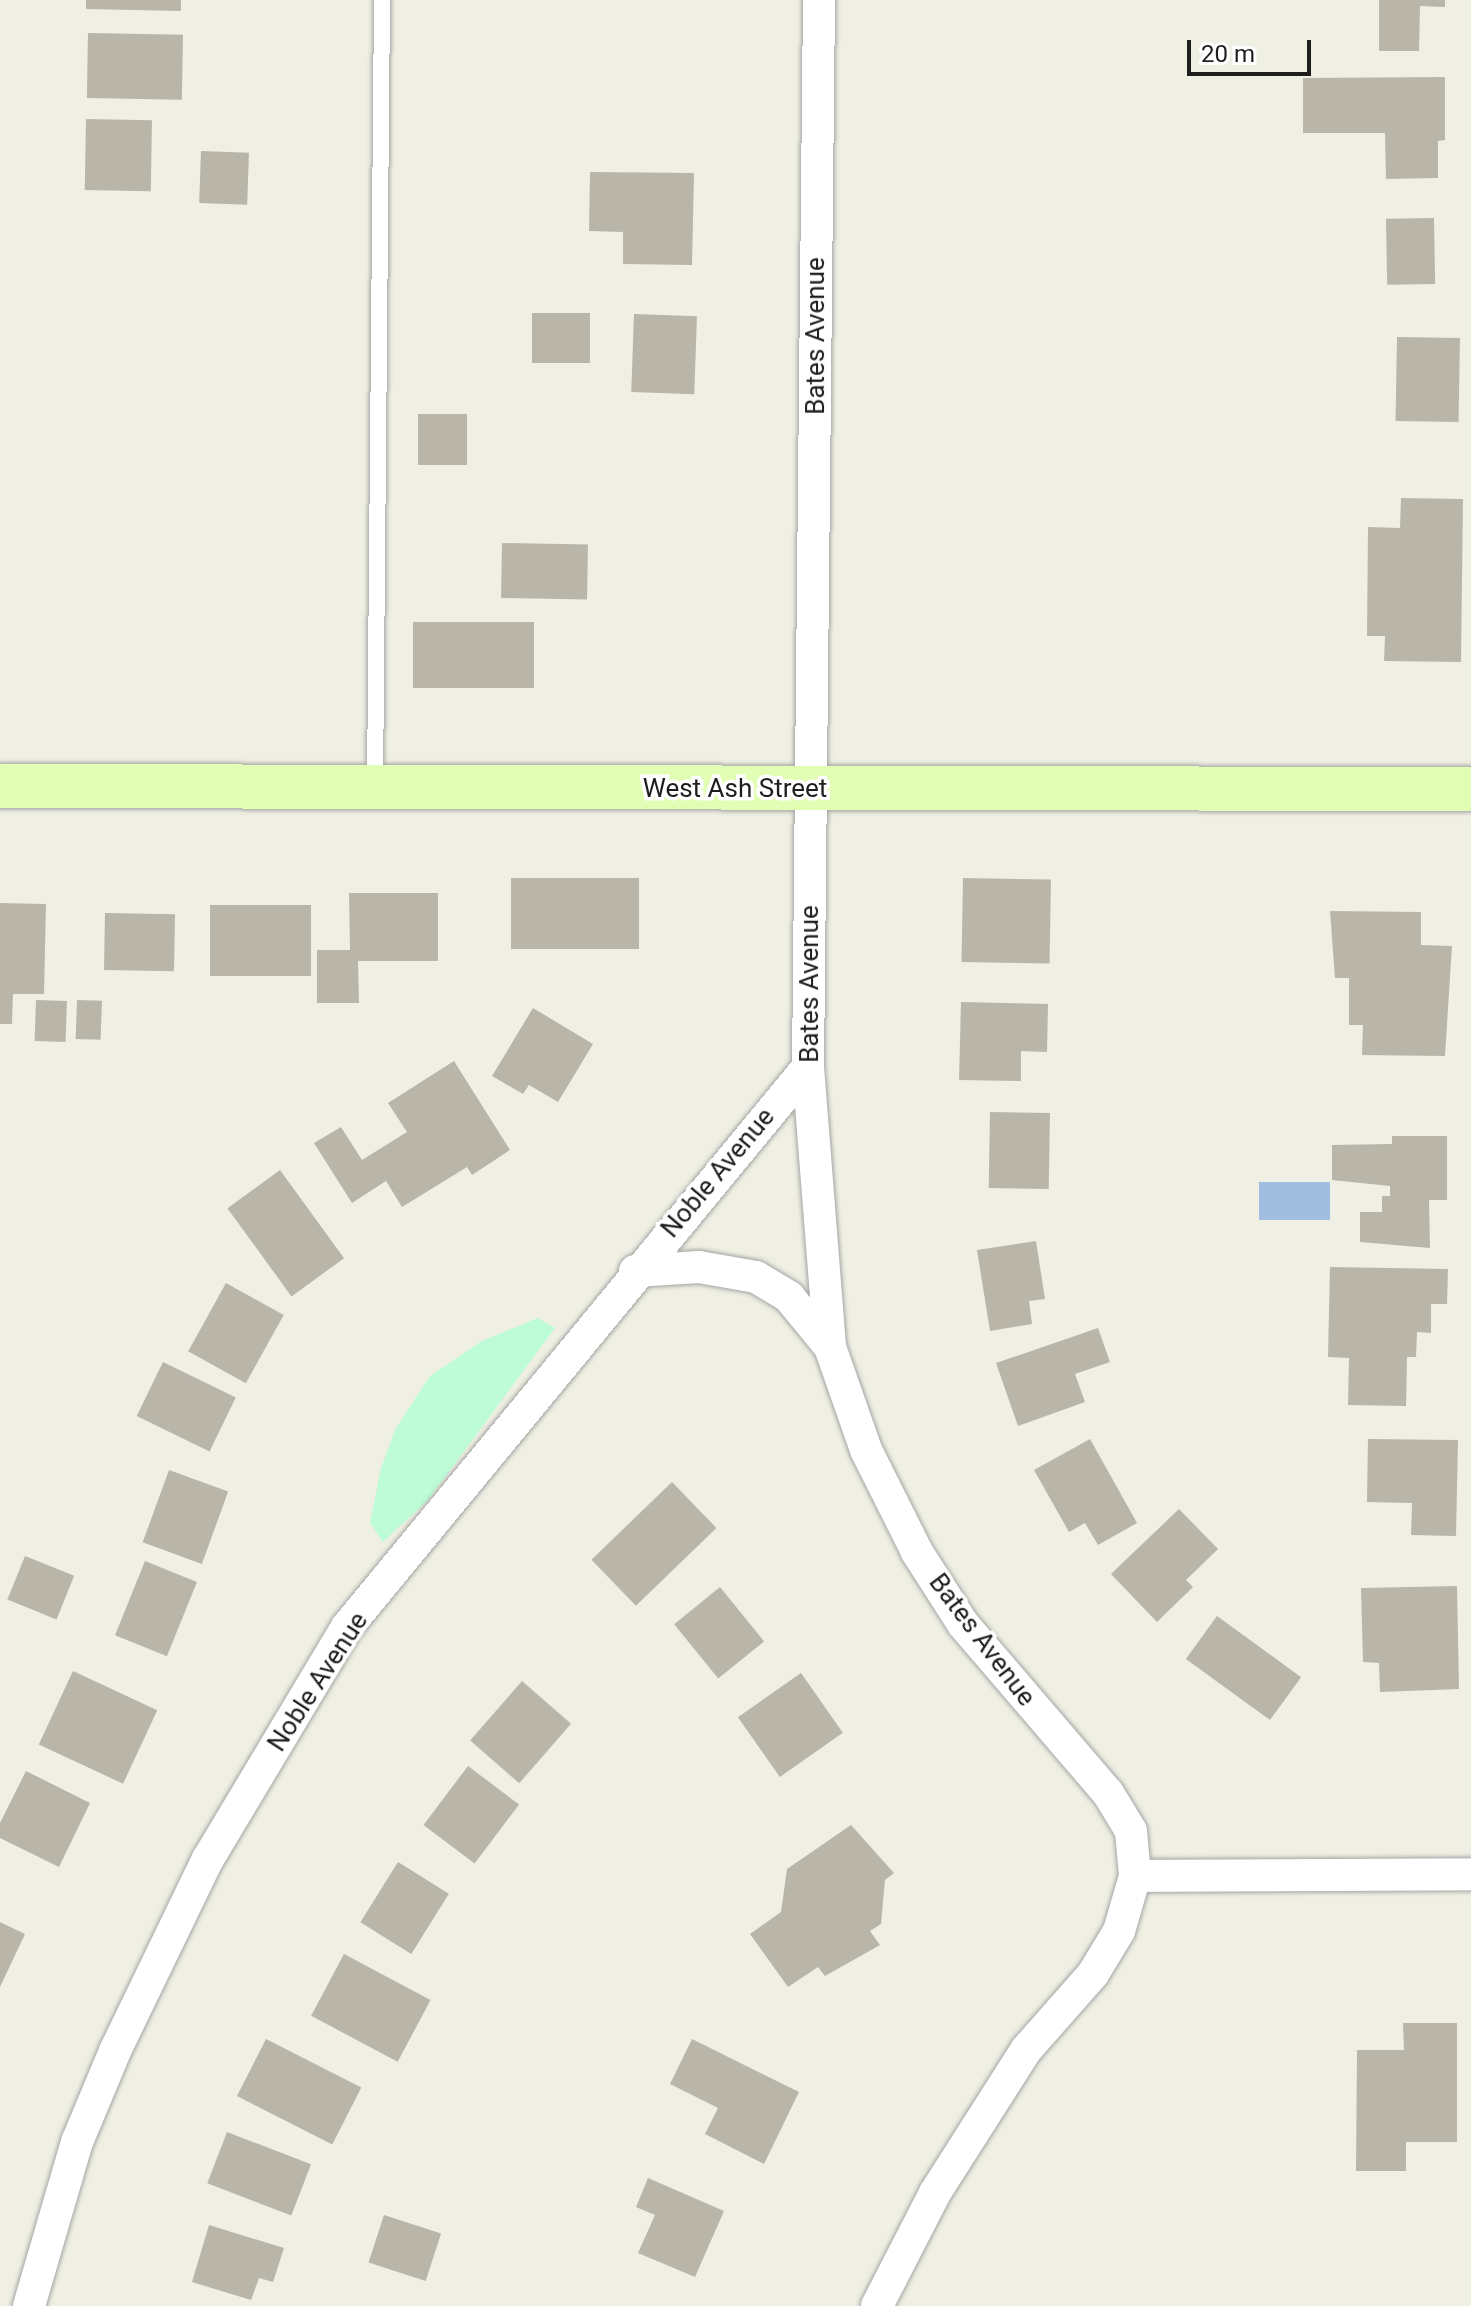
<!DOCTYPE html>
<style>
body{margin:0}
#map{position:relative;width:1471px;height:2306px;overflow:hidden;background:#efefe3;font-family:Roboto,sans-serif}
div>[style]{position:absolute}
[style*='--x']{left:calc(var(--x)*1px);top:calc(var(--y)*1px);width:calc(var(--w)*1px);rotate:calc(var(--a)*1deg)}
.park>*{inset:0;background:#bdfcd6}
.water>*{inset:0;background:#a1bde0;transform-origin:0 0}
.building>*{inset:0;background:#b9b5a9;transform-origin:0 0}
.roads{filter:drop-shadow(0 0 2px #a5a5a5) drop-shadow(0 0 2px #a5a5a5)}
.lane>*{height:16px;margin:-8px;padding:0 8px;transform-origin:8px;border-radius:8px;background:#fff}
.street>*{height:32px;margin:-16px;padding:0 16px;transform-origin:16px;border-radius:16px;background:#fff}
.secondary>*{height:44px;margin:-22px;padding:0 22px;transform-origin:22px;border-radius:22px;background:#e2fdb4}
span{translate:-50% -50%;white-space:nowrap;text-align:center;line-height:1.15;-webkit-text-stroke:7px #fff;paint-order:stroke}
.street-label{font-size:26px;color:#1e1e1e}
.scale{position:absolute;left:1187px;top:40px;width:124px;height:36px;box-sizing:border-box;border:4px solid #1e1e1e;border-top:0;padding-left:10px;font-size:24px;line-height:28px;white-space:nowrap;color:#1e1e1e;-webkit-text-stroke:6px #fff;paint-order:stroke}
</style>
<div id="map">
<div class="park">
<i style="clip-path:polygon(538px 1318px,555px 1328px,429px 1499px,383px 1542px,370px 1523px,381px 1468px,396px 1428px,430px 1376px,482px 1341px)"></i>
</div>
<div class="water">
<i style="left:1259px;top:1182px;width:71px;height:38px"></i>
</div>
<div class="building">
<i style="clip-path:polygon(86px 0,181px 0,181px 11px,86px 9px)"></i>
<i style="clip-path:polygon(1379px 0,1445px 0,1445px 7px,1420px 6px,1419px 51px,1379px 51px)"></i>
<i style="left:88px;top:33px;width:95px;height:65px;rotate:1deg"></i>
<i style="clip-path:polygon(1445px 77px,1445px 140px,1438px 141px,1438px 178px,1386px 179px,1385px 133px,1303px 133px,1303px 78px)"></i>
<i style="left:86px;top:119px;width:66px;height:71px;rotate:1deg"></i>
<i style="left:201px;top:151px;width:48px;height:52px;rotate:2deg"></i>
<i style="clip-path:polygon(590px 172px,694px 173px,692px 265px,623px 264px,623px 232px,589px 231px)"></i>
<i style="left:1434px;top:218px;width:66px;height:48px;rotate:89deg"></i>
<i style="left:532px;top:313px;width:58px;height:50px"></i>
<i style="left:634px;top:314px;width:63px;height:78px;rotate:2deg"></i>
<i style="left:1397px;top:337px;width:63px;height:84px;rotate:1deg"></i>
<i style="left:418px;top:414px;width:49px;height:51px"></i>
<i style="clip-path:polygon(1401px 498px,1463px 499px,1461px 662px,1384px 661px,1385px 636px,1367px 636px,1368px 527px,1400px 528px)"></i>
<i style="left:502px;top:543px;width:86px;height:55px;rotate:1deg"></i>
<i style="left:413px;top:622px;width:121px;height:66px"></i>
<i style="left:511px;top:878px;width:128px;height:71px"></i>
<i style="left:963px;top:878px;width:88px;height:84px;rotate:1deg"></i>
<i style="clip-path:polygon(349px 893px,438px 893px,438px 961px,358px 961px,359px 1003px,317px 1003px,317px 950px,350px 950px)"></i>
<i style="clip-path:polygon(0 903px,46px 904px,44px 994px,13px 994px,12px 1024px,0 1024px)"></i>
<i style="left:210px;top:905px;width:101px;height:71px"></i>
<i style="clip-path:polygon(1330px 911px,1421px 912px,1421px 945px,1452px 946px,1445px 1056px,1362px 1055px,1363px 1025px,1349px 1025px,1349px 978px,1335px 978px)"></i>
<i style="left:105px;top:913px;width:70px;height:57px;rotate:1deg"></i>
<i style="left:36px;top:1000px;width:31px;height:41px;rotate:2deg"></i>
<i style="left:77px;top:1000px;width:25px;height:39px;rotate:2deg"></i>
<i style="clip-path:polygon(961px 1002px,1048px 1004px,1047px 1052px,1021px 1051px,1021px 1081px,959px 1080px)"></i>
<i style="clip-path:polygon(533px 1008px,593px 1044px,558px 1102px,529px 1085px,523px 1094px,492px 1076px)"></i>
<i style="clip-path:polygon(454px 1061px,510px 1150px,472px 1175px,467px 1167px,402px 1207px,386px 1181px,352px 1203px,314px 1143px,341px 1127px,362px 1160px,407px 1132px,388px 1103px)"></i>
<i style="left:990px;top:1112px;width:60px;height:76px;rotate:1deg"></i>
<i style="clip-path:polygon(1392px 1136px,1447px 1136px,1447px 1200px,1429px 1200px,1430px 1248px,1360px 1242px,1360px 1212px,1382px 1212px,1382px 1196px,1390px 1196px,1390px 1186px,1332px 1180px,1332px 1145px,1392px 1144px)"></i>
<i style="left:280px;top:1170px;width:109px;height:65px;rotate:54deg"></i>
<i style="clip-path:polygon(1036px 1241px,1045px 1299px,1029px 1301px,1032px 1324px,990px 1331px,977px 1250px)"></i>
<i style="clip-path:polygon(1330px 1267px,1448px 1269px,1447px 1304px,1431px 1304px,1431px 1333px,1417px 1332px,1416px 1357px,1407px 1357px,1406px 1406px,1348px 1405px,1349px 1358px,1328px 1357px)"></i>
<i style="left:226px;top:1283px;width:66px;height:78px;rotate:29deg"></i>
<i style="clip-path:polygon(1098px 1328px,1110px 1362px,1075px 1374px,1085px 1402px,1018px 1426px,996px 1363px)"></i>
<i style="left:163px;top:1362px;width:81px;height:60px;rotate:26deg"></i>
<i style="clip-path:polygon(1090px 1439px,1137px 1523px,1098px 1545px,1085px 1523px,1069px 1532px,1034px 1470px)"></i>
<i style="clip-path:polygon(1368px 1439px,1458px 1440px,1456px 1536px,1411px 1535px,1412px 1503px,1367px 1502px)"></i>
<i style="left:169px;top:1470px;width:63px;height:77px;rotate:20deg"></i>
<i style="left:672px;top:1482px;width:64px;height:112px;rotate:46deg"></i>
<i style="clip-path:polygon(1179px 1509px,1218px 1549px,1186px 1580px,1193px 1587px,1157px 1622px,1111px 1574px)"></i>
<i style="left:25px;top:1556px;width:53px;height:47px;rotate:22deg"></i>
<i style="left:145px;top:1561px;width:56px;height:80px;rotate:22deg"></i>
<i style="clip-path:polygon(1457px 1586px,1459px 1689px,1380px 1692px,1379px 1663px,1363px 1662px,1361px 1588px)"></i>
<i style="left:720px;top:1587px;width:70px;height:59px;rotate:51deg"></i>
<i style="left:1217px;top:1616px;width:104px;height:53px;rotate:36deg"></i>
<i style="left:73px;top:1671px;width:93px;height:81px;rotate:25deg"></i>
<i style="left:801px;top:1673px;width:73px;height:77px;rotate:55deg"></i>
<i style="left:522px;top:1681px;width:65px;height:79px;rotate:41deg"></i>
<i style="left:468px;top:1766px;width:64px;height:74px;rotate:37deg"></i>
<i style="clip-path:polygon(26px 1771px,90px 1803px,59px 1867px,0 1838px,0 1823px)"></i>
<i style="clip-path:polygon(851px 1825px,894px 1873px,885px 1880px,881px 1924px,870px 1931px,880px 1945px,825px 1976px,818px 1967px,788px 1987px,750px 1934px,781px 1912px,787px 1869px)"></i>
<i style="left:398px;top:1862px;width:60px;height:71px;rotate:32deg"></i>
<i style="clip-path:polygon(0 1922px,25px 1934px,0 1987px)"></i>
<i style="left:344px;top:1954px;width:98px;height:70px;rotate:28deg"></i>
<i style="clip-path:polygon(1403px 2023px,1457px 2023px,1457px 2142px,1406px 2142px,1406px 2171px,1356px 2171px,1357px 2050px,1404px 2050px)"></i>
<i style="left:266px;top:2039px;width:107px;height:64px;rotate:27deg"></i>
<i style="clip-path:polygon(692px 2039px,799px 2092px,764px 2164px,705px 2134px,718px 2108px,670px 2084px)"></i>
<i style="left:227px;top:2132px;width:90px;height:55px;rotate:21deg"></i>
<i style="clip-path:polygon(648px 2178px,724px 2211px,695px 2277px,638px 2253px,655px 2215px,636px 2207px)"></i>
<i style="left:384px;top:2215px;width:60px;height:50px;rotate:18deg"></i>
<i style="clip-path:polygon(209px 2225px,284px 2248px,273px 2282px,259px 2278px,251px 2300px,192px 2282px)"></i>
</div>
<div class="roads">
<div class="lane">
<i style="--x:375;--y:787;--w:787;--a:-89.49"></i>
</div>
<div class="street">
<i style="--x:819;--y:0;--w:1067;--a:90.59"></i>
<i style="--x:808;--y:1067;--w:281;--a:85.5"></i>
<i style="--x:830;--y:1347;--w:109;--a:70.7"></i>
<i style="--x:866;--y:1450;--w:114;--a:63.4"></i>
<i style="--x:917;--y:1552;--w:85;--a:57.4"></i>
<i style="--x:963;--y:1624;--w:223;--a:49.4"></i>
<i style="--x:1108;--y:1793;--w:44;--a:58.8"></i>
<i style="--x:1131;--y:1831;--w:45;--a:84.9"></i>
<i style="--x:1135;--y:1876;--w:57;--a:106.2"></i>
<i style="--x:1119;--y:1931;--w:50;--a:121.2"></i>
<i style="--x:1093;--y:1974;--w:101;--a:131.4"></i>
<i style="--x:1026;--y:2050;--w:169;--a:122.5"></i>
<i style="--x:935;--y:2193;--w:127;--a:117.2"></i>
<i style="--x:635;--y:1271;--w:64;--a:-3.6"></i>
<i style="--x:699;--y:1267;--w:58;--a:10"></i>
<i style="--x:756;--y:1277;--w:39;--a:31"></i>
<i style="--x:789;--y:1297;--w:65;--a:50.6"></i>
<i style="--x:1135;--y:1876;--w:336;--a:-0.3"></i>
<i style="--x:29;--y:2306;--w:171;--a:-73.7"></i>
<i style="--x:77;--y:2142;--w:99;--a:-67.3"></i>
<i style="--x:115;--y:2051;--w:213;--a:-64.2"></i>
<i style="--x:208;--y:1859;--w:270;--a:-59.1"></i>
<i style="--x:347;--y:1627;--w:725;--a:-50.54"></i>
</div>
<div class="secondary">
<i style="--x:0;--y:786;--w:1471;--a:0.12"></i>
</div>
</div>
<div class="street-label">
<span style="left:816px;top:336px;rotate:-90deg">Bates Avenue</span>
<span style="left:735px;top:789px">West Ash Street</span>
<span style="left:810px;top:984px;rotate:-90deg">Bates Avenue</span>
<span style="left:718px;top:1173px;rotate:-50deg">Noble Avenue</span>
<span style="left:982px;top:1640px;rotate:53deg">Bates Avenue</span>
<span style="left:318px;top:1682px;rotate:-57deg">Noble Avenue</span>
</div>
<div class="scale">20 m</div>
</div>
